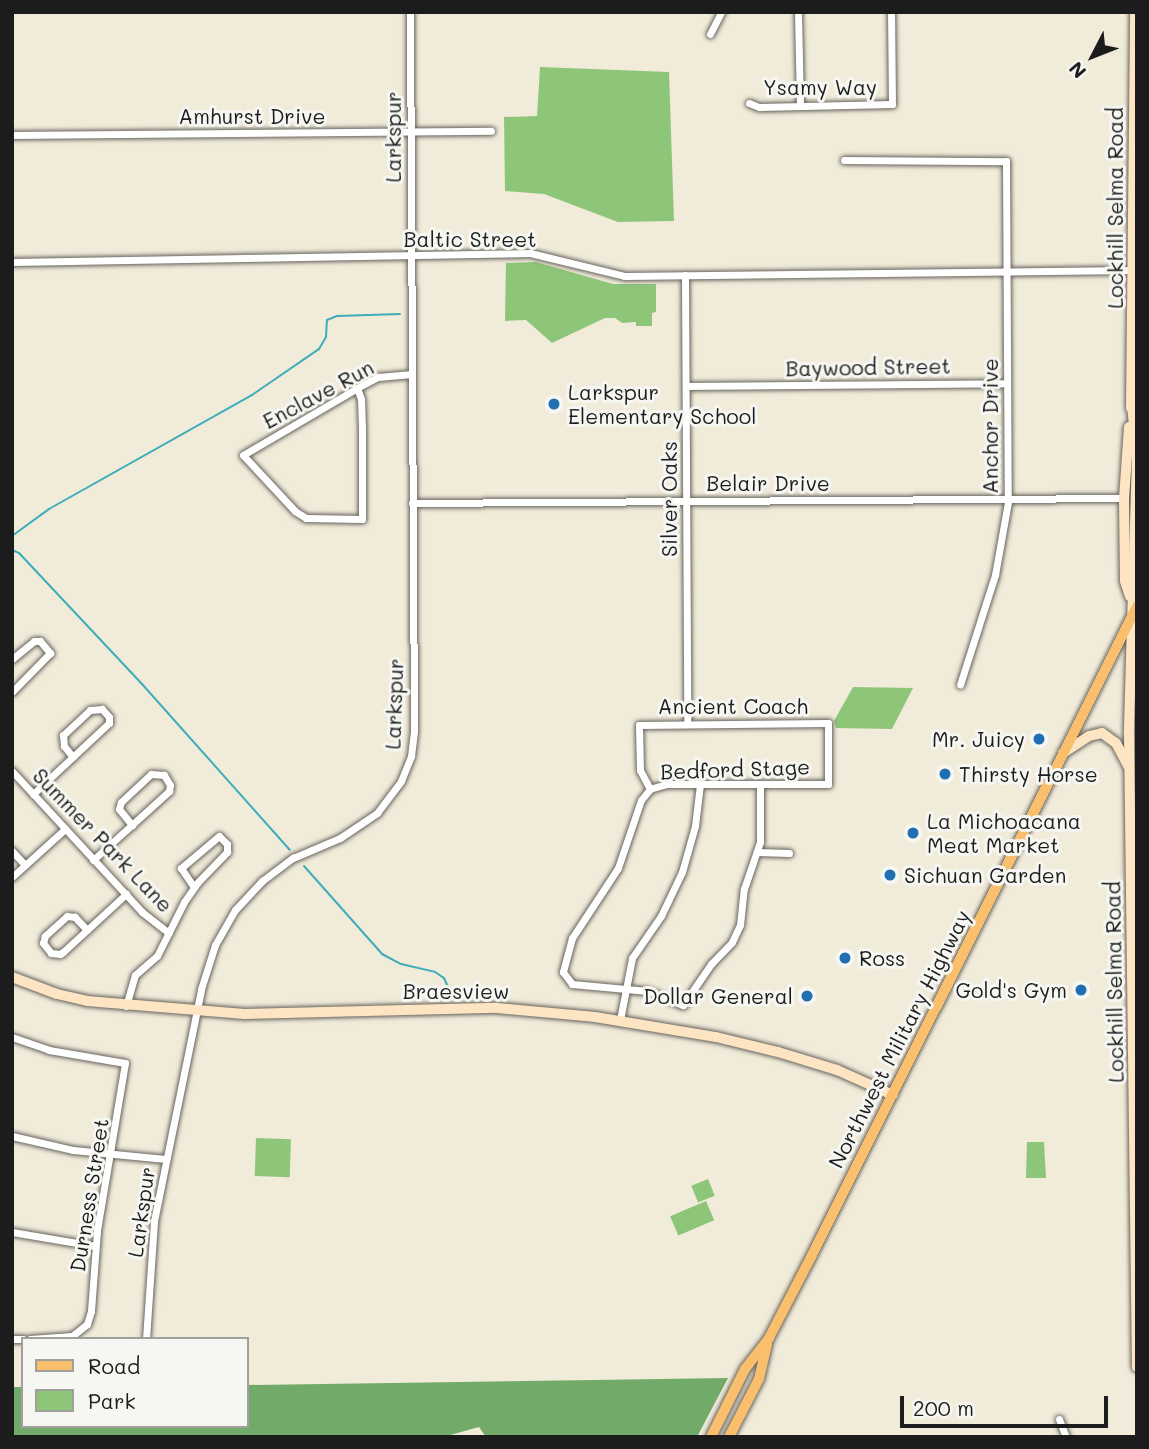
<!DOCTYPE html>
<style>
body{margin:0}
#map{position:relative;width:1149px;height:1449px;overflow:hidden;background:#f1ebda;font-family:Mali,sans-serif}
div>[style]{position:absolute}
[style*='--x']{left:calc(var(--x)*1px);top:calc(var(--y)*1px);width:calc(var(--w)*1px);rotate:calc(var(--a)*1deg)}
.green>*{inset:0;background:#8ec679;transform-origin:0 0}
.forest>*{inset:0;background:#72ab69}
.stream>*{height:2px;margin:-1px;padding:0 1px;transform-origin:1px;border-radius:1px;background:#3dadb9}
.roads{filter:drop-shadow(0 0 2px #67645e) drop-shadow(0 0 2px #67645e)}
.street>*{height:7px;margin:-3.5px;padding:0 3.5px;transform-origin:3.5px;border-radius:3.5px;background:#fff}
.secondary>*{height:10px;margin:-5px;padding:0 5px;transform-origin:5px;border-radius:5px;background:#fde5c4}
.primary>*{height:10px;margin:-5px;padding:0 5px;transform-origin:5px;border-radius:5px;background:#f9bf6c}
.dots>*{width:19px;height:19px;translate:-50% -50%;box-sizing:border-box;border:4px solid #f6f6f2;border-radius:50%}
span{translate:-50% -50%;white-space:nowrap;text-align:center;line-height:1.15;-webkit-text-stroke:6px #f6f6f2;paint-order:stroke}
.street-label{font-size:21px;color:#1c1c1c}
.poi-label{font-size:21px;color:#1c1c1c}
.left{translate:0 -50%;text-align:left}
.right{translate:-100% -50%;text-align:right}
.frame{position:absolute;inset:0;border:14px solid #1c1c1c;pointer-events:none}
.legend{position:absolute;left:21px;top:1337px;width:228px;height:91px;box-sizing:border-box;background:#f6f6f2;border:2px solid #9f9f9c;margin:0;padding:9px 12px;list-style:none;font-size:21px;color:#1c1c1c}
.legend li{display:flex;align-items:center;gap:14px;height:35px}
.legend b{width:35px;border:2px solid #9f9f9c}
.north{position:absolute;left:1058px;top:21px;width:70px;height:70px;-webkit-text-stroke:5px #f6f6f2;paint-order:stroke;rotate:228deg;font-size:19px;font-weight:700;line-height:28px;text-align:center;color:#1c1c1c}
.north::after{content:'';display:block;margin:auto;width:24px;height:32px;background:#1c1c1c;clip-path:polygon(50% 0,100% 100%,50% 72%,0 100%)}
.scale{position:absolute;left:900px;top:1396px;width:208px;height:32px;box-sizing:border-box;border:4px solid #1c1c1c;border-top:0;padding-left:9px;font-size:21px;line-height:24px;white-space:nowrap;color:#1c1c1c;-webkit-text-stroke:5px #f6f6f2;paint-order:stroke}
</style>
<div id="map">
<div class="green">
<i style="clip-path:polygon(540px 67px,669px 72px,674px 221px,618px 222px,544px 194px,505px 191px,504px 117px,537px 116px)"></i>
<i style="clip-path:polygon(536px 262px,613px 284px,656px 284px,656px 312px,652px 313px,652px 326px,636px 326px,636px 322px,622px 323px,615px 318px,605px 318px,552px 343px,526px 320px,505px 321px,506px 263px)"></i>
<i style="clip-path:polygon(853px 687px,913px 688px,892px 729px,836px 728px,834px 721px)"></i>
<i style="left:256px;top:1138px;width:35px;height:38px;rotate:2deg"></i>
<i style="clip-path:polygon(1027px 1142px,1044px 1142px,1046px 1178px,1026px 1178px)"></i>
<i style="left:708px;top:1179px;width:18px;height:18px;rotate:68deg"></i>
<i style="left:706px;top:1201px;width:21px;height:39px;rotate:67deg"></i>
</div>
<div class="forest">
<i style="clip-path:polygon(728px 1378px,697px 1437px,486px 1437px,479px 1427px,443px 1437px,12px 1437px,12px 1387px,23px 1387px,23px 1426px,247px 1426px,247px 1385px)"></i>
</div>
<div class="stream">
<i style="--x:12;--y:536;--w:46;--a:-36.1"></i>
<i style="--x:49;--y:509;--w:233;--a:-29.3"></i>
<i style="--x:252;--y:395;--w:81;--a:-34.5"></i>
<i style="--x:319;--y:349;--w:14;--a:-60"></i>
<i style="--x:326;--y:337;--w:17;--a:-87"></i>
<i style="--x:327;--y:320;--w:11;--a:-22"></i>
<i style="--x:337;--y:316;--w:63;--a:-1.8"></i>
<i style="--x:12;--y:550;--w:8;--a:23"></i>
<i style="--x:19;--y:553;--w:180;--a:46.8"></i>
<i style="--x:142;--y:684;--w:222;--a:48.3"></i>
<i style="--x:304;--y:866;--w:118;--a:48.4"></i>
<i style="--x:382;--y:954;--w:21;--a:28"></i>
<i style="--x:401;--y:964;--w:35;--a:13"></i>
<i style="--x:435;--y:972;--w:11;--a:34"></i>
<i style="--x:444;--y:978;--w:17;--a:66"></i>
</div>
<div class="roads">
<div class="street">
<i style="--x:798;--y:12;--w:94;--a:88.8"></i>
<i style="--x:710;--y:34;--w:25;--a:-63"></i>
<i style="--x:749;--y:103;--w:11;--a:22"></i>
<i style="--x:759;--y:107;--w:133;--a:-1.3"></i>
<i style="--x:892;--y:104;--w:92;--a:-90.6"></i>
<i style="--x:12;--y:135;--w:479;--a:-0.5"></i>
<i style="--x:844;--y:160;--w:162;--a:0.4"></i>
<i style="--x:1006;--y:161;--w:341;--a:89.7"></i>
<i style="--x:1008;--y:502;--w:74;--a:100.1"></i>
<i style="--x:995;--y:575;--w:115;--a:107.7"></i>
<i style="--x:12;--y:262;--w:518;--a:-1"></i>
<i style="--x:530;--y:253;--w:97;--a:13.7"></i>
<i style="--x:624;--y:276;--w:510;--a:-0.67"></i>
<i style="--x:685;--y:275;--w:449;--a:89.7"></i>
<i style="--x:687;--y:386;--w:320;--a:-0.5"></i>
<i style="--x:357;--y:388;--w:12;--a:70"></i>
<i style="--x:361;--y:399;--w:31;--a:88"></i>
<i style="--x:362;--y:430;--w:89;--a:90"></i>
<i style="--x:362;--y:519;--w:56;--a:-179"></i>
<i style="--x:306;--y:518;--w:13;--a:-148"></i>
<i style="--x:295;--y:511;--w:76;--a:-132.9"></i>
<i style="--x:243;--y:455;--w:132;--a:-30.4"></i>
<i style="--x:357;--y:388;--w:24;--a:-28"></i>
<i style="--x:378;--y:377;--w:34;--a:-5"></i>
<i style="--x:412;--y:503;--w:712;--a:-0.4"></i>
<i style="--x:12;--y:659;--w:28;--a:-39"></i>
<i style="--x:34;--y:641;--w:6;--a:0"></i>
<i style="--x:40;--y:641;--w:16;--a:50"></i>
<i style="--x:50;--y:653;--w:54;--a:134.3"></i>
<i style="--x:12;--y:771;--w:192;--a:47.3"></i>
<i style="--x:142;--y:912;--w:34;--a:38"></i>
<i style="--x:650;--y:789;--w:21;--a:-118"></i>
<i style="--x:640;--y:770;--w:45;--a:-91.3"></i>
<i style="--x:639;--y:725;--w:189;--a:-0.6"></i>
<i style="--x:828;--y:723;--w:61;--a:90"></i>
<i style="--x:828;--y:784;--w:161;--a:180"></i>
<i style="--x:667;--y:784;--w:18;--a:164"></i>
<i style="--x:650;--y:789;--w:14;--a:129"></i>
<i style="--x:641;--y:800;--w:72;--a:108.7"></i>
<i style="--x:618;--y:868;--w:84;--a:123.3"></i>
<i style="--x:572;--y:938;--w:35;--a:105"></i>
<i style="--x:563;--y:972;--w:15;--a:53"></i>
<i style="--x:572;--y:984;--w:76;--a:5.3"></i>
<i style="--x:648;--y:991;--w:38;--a:22"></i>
<i style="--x:683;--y:1005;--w:50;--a:-55.7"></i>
<i style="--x:711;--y:964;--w:30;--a:-46"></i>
<i style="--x:732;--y:942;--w:19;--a:-65"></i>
<i style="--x:740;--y:925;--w:36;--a:-84"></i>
<i style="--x:744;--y:889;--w:50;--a:-71.2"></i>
<i style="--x:760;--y:842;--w:58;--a:-90"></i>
<i style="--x:33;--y:794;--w:104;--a:-43.1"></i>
<i style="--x:109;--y:723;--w:6;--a:-90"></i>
<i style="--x:109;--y:717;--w:11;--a:-131"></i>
<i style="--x:102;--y:709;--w:12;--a:175"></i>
<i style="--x:90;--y:710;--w:37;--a:137"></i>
<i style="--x:63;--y:735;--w:11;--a:85"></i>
<i style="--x:64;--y:746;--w:14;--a:51"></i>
<i style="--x:12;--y:851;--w:19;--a:47"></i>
<i style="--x:757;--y:852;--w:32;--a:2"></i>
<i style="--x:93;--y:860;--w:103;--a:-42.2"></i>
<i style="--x:169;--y:791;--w:6;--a:-81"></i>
<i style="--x:170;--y:785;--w:12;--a:-121"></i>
<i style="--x:164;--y:775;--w:13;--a:-176"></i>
<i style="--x:151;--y:774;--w:41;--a:137"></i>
<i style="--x:121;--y:802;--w:7;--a:106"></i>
<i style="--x:119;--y:809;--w:21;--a:51"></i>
<i style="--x:12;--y:877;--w:72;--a:-42.2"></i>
<i style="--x:87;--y:930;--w:18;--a:-133"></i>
<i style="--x:75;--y:917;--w:8;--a:-173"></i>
<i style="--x:67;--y:916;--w:30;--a:138"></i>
<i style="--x:45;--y:936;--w:7;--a:106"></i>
<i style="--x:43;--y:943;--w:13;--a:51"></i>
<i style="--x:51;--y:953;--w:9;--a:6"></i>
<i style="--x:60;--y:954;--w:4;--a:-34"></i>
<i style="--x:63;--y:952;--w:86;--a:-42.6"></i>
<i style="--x:126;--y:1006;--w:32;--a:-74"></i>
<i style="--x:135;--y:975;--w:29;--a:-41"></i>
<i style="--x:157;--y:956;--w:60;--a:-63.4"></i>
<i style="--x:184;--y:902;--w:24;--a:-55"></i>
<i style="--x:198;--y:882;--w:42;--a:-46"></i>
<i style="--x:227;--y:852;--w:8;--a:-90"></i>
<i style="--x:227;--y:844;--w:11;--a:-135"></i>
<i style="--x:219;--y:836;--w:50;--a:139.9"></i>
<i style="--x:181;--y:868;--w:23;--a:56"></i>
<i style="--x:620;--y:1020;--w:63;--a:-79"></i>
<i style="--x:632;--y:958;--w:51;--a:-55.4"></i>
<i style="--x:661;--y:916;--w:49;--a:-64.5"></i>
<i style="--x:682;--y:872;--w:48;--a:-74.2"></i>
<i style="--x:695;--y:826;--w:42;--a:-83.2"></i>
<i style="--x:12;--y:1037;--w:39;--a:19"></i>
<i style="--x:49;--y:1050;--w:77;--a:9.7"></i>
<i style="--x:125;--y:1063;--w:170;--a:99.5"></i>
<i style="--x:97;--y:1231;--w:80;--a:94.3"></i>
<i style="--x:91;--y:1311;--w:14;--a:107"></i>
<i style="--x:87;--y:1324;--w:19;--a:141"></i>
<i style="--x:72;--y:1336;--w:42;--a:175.9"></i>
<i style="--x:12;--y:1136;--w:63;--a:12.9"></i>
<i style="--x:73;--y:1150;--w:93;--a:5.5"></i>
<i style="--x:12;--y:1232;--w:84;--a:9.6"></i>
<i style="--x:12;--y:1339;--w:11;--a:0"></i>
<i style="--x:146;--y:1339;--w:118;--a:-86.1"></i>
<i style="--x:154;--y:1221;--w:237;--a:-78.5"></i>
<i style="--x:201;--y:989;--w:46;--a:-72.3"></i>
<i style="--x:215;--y:945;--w:40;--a:-60.3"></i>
<i style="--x:235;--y:910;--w:40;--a:-47"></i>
<i style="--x:262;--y:881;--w:39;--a:-37"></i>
<i style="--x:293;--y:858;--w:51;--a:-23.1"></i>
<i style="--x:340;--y:838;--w:45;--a:-34"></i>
<i style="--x:377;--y:813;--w:40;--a:-53"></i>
<i style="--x:401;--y:781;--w:27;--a:-68"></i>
<i style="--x:411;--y:756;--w:25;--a:-83"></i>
<i style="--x:414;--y:731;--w:719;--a:-90.32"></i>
<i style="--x:1059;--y:1419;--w:19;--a:69"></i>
</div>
<div class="secondary">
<i style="--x:1132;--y:405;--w:52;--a:84.5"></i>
<i style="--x:1137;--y:457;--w:277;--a:91.7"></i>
<i style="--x:1129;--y:734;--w:633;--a:89.28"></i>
<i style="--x:1131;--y:408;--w:396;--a:-89.4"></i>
<i style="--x:1129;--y:427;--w:71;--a:94"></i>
<i style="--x:1124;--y:498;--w:83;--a:89.3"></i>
<i style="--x:1125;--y:581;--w:16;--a:72"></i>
<i style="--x:1063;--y:753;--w:31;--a:-33"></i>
<i style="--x:1089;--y:736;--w:13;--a:-13"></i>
<i style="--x:1102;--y:733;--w:17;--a:36"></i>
<i style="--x:1116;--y:743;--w:27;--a:62"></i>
<i style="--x:12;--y:977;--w:48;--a:20.7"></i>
<i style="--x:57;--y:994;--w:31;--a:13"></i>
<i style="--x:87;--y:1001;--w:158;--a:4.7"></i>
<i style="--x:244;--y:1014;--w:253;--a:-1.4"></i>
<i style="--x:497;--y:1008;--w:98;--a:5.2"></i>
<i style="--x:595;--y:1017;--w:123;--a:9.4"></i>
<i style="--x:716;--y:1037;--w:64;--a:13.6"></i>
<i style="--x:778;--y:1052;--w:62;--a:17"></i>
<i style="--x:837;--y:1070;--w:61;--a:24.1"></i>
</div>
<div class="primary">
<i style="--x:711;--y:1437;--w:76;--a:-63.4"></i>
<i style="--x:745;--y:1369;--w:39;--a:-52"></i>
<i style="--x:769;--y:1338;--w:93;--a:-62.6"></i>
<i style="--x:812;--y:1255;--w:726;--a:-63.4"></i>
<i style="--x:729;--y:1437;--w:65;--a:-62.7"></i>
<i style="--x:759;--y:1379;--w:36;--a:-77"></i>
</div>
</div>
<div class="dots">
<i style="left:554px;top:404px;background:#1f6fb2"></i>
<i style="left:1039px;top:739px;background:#1f6fb2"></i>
<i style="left:945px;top:774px;background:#1f6fb2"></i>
<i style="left:913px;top:833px;background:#1f6fb2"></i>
<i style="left:890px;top:875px;background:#1f6fb2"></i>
<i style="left:845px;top:958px;background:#1f6fb2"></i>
<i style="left:1081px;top:990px;background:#1f6fb2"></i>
<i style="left:807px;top:996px;background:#1f6fb2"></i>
</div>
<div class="street-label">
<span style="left:820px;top:87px">Ysamy Way</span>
<span style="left:252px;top:116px">Amhurst Drive</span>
<span style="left:393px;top:137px;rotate:-90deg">Larkspur</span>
<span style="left:1115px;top:208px;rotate:-90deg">Lockhill Selma Road</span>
<span style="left:470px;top:239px">Baltic Street</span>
<span style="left:868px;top:367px;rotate:-1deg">Baywood Street</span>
<span style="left:318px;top:394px;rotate:-28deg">Enclave Run</span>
<span style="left:990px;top:426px;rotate:-90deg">Anchor Drive</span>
<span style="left:768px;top:483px">Belair Drive</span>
<span style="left:669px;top:499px;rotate:-90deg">Silver Oaks</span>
<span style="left:394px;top:704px;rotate:-88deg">Larkspur</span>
<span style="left:733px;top:706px">Ancient Coach</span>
<span style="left:735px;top:769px;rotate:-2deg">Bedford Stage</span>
<span style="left:103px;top:840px;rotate:46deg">Summer Park Lane</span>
<span style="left:1114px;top:982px;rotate:-91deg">Lockhill Selma Road</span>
<span style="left:456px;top:991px">Braesview</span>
<span style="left:899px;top:1039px;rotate:-63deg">Northwest Military Highway</span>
<span style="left:89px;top:1195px;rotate:-81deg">Durness Street</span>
<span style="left:141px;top:1212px;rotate:-82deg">Larkspur</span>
</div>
<div class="poi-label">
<span class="left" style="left:568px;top:404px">Larkspur<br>Elementary School</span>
<span class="right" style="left:1025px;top:739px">Mr. Juicy</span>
<span class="left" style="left:959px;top:774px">Thirsty Horse</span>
<span class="left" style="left:927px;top:833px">La Michoacana<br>Meat Market</span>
<span class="left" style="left:904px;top:875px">Sichuan Garden</span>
<span class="left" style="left:859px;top:958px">Ross</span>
<span class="right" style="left:1067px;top:990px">Gold's Gym</span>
<span class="right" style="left:793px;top:996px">Dollar General</span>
</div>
<div class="frame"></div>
<ul class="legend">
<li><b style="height:9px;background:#f9bf6c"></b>Road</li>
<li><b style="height:19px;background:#8ec679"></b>Park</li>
</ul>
<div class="north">N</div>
<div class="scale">200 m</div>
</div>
